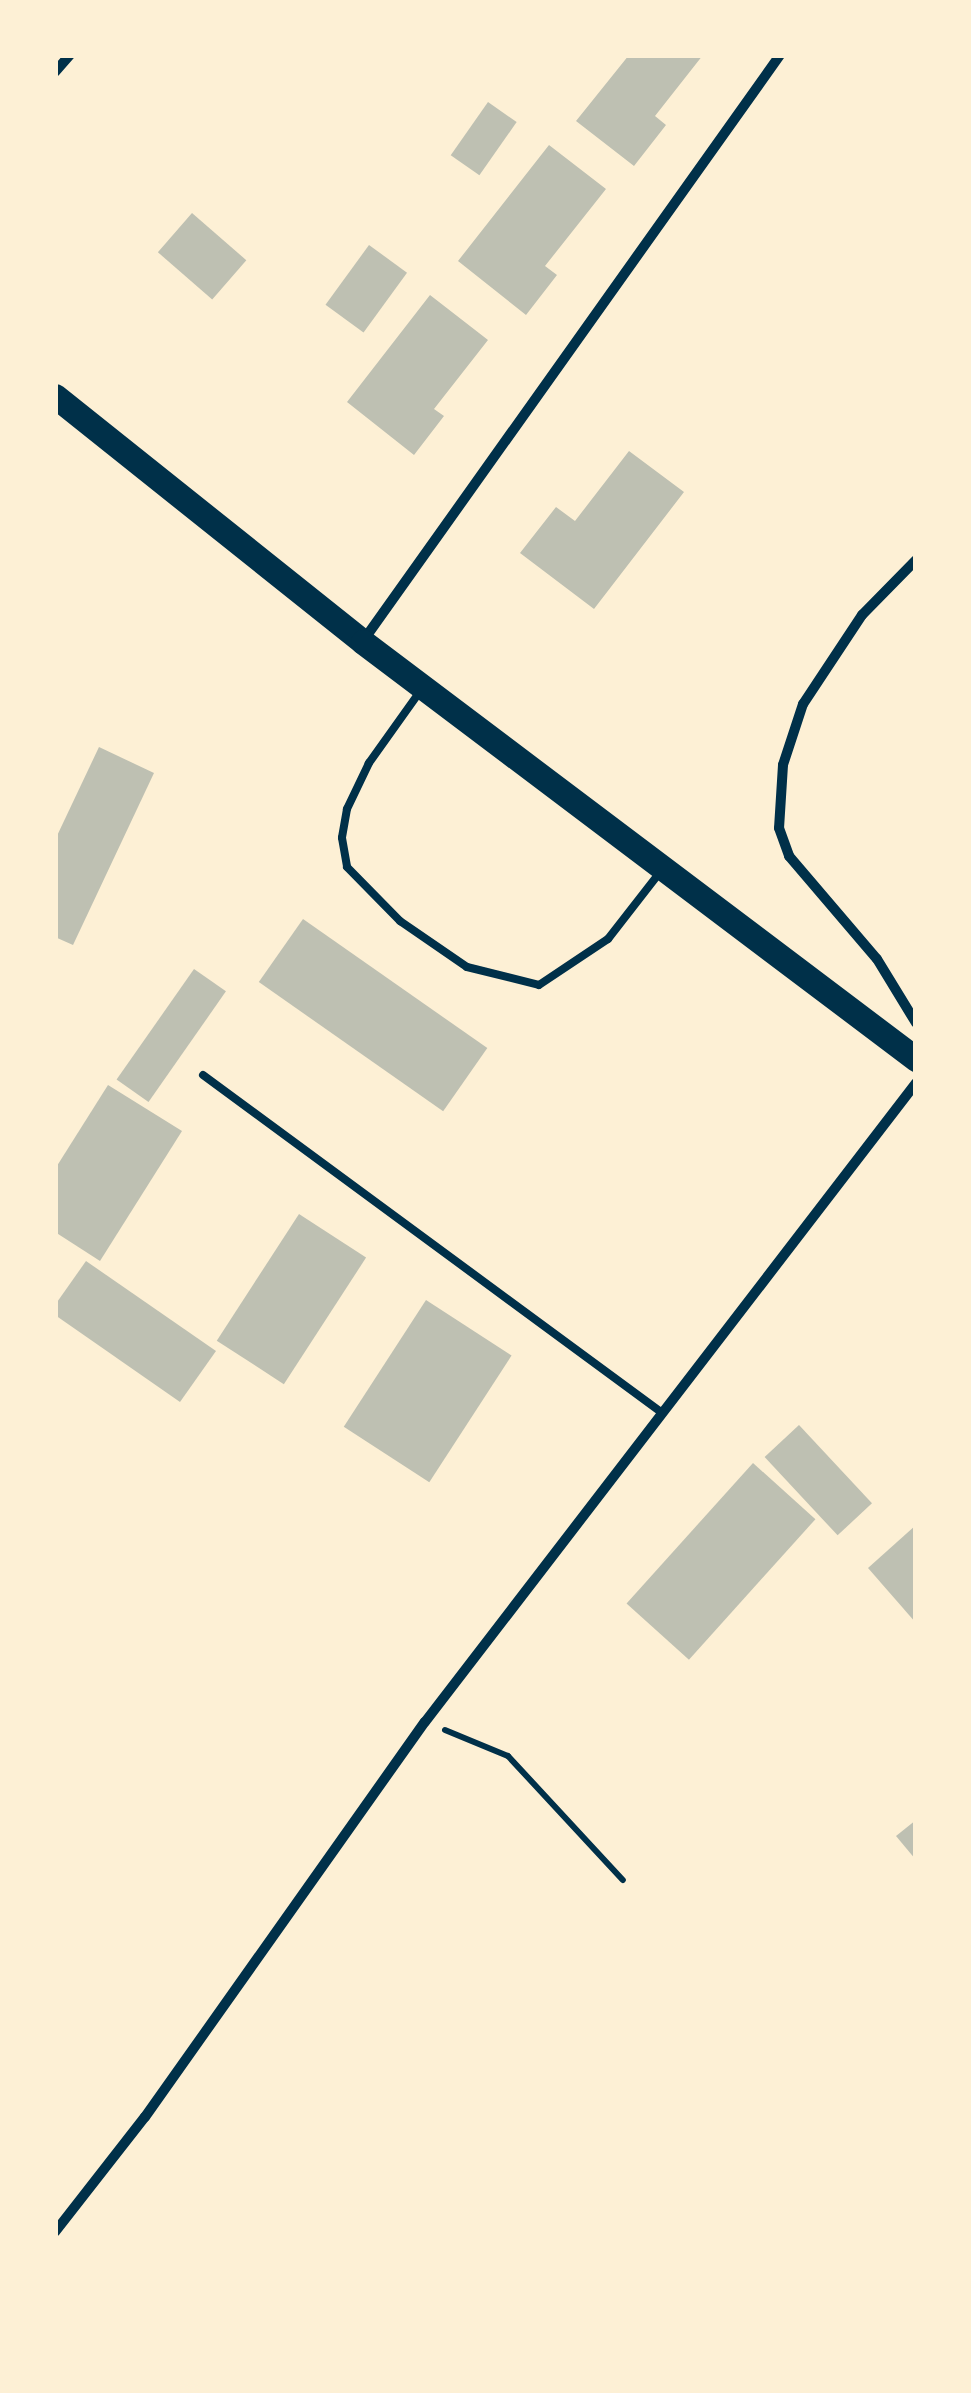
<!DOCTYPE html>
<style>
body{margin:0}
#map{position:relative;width:971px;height:2393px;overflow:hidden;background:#fdf0d5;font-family:Rubik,sans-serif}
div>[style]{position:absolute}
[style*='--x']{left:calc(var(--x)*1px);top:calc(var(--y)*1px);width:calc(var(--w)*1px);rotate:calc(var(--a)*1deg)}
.building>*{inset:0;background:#bec0b2;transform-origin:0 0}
.path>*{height:6px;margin:-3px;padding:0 3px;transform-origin:3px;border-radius:3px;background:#003049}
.service>*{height:8px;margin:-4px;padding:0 4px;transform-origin:4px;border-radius:4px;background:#003049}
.minor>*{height:10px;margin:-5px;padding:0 5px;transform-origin:5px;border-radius:5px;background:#003049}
.trunk>*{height:25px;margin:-12.5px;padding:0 12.5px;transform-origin:12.5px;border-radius:12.5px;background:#003049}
span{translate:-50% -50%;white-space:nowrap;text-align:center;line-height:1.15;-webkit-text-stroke:9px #fdf0d5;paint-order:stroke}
.frame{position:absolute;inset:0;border:58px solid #fdf0d5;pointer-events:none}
</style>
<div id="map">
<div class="building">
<i style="clip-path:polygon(629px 55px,703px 55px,655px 116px,666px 125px,634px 166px,576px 121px)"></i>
<i style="left:488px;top:102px;width:35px;height:65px;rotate:35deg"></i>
<i style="clip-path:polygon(549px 145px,606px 189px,545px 266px,557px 275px,526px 315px,458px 261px)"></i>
<i style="left:192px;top:213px;width:72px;height:52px;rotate:41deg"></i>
<i style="left:369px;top:245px;width:47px;height:74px;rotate:36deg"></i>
<i style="clip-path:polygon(430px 295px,488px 340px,434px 409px,444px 416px,414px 455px,347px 402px)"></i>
<i style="clip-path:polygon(629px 451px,684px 492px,594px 609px,520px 553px,556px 507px,575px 521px)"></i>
<i style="clip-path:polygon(99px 747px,154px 773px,73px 945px,55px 937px,55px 840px)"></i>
<i style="left:303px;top:919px;width:225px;height:77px;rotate:35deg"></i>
<i style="left:194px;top:969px;width:39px;height:135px;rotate:35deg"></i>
<i style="clip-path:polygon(108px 1085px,182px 1131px,100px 1261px,55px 1232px,55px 1169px)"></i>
<i style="left:299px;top:1214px;width:80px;height:151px;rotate:33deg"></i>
<i style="clip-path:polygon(86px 1261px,216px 1351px,180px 1402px,55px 1315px,55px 1305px)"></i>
<i style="left:426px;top:1300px;width:102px;height:151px;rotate:33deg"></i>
<i style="left:799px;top:1425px;width:107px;height:47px;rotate:47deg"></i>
<i style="left:753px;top:1463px;width:84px;height:189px;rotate:42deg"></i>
<i style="clip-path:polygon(916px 1525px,916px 1623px,868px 1568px)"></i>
<i style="clip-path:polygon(916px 1820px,916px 1860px,896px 1836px)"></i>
</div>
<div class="path">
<i style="--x:445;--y:1730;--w:68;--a:22.4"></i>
<i style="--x:508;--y:1756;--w:169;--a:47.2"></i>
</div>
<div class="service">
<i style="--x:421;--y:690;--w:90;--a:125.5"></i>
<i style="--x:369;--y:763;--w:51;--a:115.6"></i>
<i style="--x:347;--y:809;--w:29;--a:100"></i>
<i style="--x:342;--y:838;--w:29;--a:80"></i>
<i style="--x:347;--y:867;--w:76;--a:45.5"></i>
<i style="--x:400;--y:921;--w:81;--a:34.5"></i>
<i style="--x:467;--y:967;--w:74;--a:14"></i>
<i style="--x:539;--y:985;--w:83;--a:-33.7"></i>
<i style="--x:608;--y:939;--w:86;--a:-52.1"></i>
<i style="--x:203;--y:1075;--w:569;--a:36.35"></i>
</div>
<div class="minor">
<i style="--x:55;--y:72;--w:23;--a:-49"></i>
<i style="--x:916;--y:560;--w:77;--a:134.5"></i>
<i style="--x:862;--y:615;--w:107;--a:123.5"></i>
<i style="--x:803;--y:704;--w:64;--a:108.2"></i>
<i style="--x:783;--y:765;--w:63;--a:93.6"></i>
<i style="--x:779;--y:828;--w:30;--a:70"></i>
<i style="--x:789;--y:856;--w:135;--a:49.5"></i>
<i style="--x:877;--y:959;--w:75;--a:58.6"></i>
<i style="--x:363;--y:641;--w:719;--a:-54.56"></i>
<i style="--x:55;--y:2232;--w:146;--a:-52"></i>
<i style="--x:145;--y:2117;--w:484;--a:-54.7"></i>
<i style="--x:425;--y:1722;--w:806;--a:-52.46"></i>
</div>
<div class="trunk">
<i style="--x:55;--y:396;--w:394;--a:38.6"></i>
<i style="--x:363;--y:642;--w:693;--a:37.02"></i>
</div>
<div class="frame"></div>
</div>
